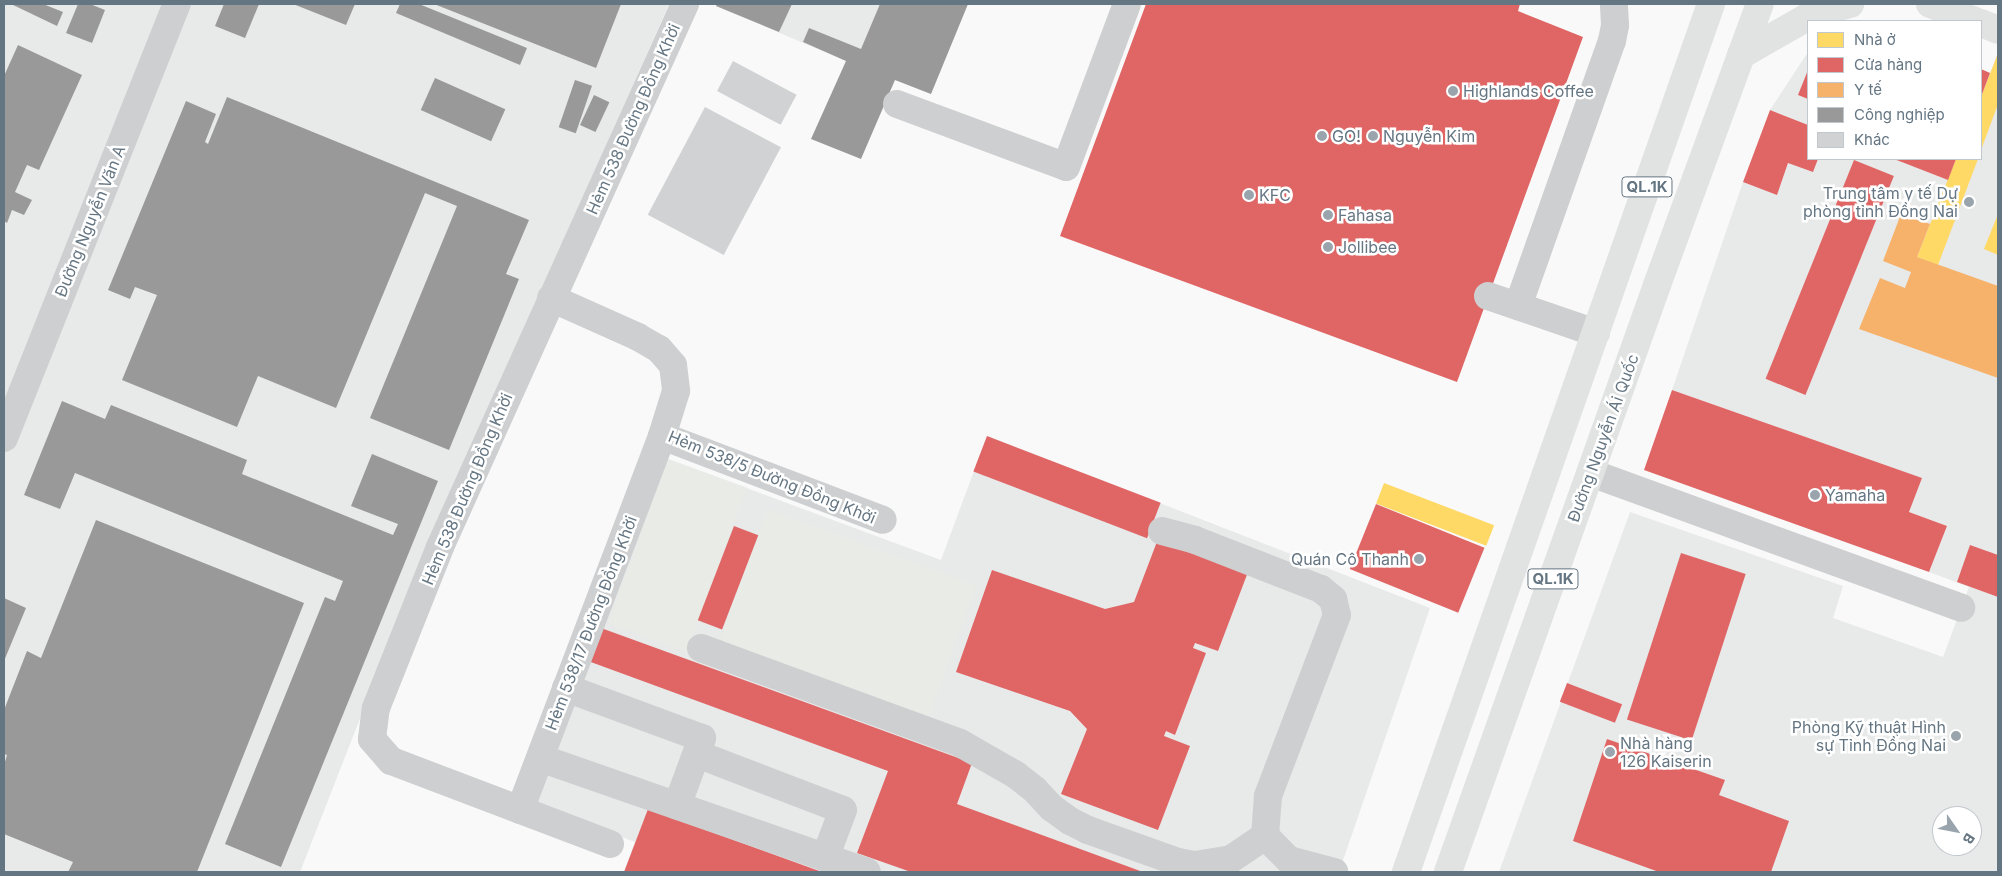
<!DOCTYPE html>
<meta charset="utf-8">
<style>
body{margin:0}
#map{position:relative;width:2002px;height:876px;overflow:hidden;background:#f9f9f9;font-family:Inter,sans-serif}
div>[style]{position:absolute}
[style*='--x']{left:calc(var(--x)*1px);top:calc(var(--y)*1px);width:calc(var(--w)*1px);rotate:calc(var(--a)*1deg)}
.built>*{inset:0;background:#e8e9e9}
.green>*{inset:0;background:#e8ebe6;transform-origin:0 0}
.homes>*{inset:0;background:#ffd966;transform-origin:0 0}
.shops>*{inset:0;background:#e06666;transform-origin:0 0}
.health>*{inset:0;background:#f6b26b}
.industry>*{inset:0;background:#999;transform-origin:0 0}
.building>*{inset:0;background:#d0d2d3;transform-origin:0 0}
.minor>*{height:28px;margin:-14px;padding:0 14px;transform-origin:14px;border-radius:14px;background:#cecfd0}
.major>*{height:28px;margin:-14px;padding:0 14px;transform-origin:14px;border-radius:14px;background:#e1e2e2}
.dots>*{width:14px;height:14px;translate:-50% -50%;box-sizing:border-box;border:2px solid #fff;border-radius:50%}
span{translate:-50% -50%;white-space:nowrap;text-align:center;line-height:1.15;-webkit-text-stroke:5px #fff;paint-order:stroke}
.shield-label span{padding:1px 4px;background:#fff;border:1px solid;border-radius:4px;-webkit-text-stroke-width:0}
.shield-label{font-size:15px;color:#657683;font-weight:700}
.poi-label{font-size:16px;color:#657683}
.left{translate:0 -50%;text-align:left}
.right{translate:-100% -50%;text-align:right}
.street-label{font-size:16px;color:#657683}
.frame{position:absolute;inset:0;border:5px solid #657683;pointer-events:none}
.legend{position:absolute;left:1807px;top:20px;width:175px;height:140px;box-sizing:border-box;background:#fff;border:1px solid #c1c8cd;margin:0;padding:6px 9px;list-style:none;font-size:15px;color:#657683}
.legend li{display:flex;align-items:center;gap:10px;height:25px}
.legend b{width:25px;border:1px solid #c1c8cd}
.north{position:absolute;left:1932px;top:806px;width:50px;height:50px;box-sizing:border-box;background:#fff;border:1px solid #c1c8cd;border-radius:50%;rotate:123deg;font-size:14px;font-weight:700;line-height:20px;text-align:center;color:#657683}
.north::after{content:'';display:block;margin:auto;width:18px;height:22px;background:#99a4ac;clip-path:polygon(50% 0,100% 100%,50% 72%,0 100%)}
</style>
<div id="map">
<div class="built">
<i style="clip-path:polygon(4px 4px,669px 4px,428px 545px,300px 872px,4px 872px)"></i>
<i style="clip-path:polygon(717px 4px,968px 4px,931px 94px,846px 61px,716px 6px)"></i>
<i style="clip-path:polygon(evenodd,1808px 52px,1808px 159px,1894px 159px,1948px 180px,1956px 159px,1981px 159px,1981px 97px,1998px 53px,1998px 872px,1499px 872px,1630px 512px,1843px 586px,1833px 618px,1943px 657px,1969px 587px,1929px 572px,1947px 526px,1909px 512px,1921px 478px,1672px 390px,1743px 182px,1777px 194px,1802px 123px,1770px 110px,1808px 52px,1942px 816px,1972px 816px,1972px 846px,1942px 846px,1942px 816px)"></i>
<i style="clip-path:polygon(987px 436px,1430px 608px,1339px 872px,624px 872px,635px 842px,534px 804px,668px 459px,941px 560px)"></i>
</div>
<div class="green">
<i style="left:668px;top:459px;width:84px;height:175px;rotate:20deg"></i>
<i style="left:767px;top:509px;width:223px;height:140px;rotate:20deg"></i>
</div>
<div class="homes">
<i style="clip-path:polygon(1998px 53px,1998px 104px,1981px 150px,1981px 97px)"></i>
<i style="clip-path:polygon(1956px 159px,1978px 159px,1938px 265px,1917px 257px)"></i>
<i style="clip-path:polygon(1998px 214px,1998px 255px,1984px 249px)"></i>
<i style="left:1384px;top:483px;width:118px;height:22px;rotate:21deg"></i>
</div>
<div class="shops">
<i style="clip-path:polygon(1146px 4px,1520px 4px,1518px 11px,1583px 37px,1457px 382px,1060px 236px)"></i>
<i style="clip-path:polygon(1981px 69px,1990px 73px,1981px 97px)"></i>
<i style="clip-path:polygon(1808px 70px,1808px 99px,1798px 95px)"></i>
<i style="clip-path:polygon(1770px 110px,1808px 125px,1808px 159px,1818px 159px,1813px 172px,1788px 163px,1777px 195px,1743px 182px)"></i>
<i style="clip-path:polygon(1894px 159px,1956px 159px,1948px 180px)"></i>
<i style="left:1854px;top:160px;width:43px;height:236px;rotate:22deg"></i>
<i style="clip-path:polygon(1672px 390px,1922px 478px,1909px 512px,1947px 526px,1929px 572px,1644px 470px)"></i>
<i style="left:987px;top:436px;width:186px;height:38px;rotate:21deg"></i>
<i style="left:1376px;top:504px;width:117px;height:70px;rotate:22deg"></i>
<i style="left:734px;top:526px;width:26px;height:101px;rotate:21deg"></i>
<i style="clip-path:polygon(1158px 539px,1248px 572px,1218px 651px,1195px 643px,1193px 648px,1206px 653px,1175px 735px,1166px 731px,1164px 736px,1190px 746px,1158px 830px,1061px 794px,1087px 729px,1070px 711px,956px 672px,992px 570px,1105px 609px,1134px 602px)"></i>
<i style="clip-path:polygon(1970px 545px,1998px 555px,1998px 597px,1957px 582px)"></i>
<i style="left:1681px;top:553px;width:68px;height:175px;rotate:18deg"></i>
<i style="clip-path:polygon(601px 628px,972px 763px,957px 804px,1143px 872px,911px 872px,857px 853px,888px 771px,588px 661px)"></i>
<i style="left:1567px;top:683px;width:59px;height:20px;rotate:21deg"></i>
<i style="clip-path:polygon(1607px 739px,1725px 780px,1719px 795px,1789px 821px,1771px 872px,1659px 872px,1573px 841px)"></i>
<i style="clip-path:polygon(648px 809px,822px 872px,624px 872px)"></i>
</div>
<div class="health">
<i style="clip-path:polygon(1901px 214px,1930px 224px,1917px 257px,1998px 286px,1998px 378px,1859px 329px,1880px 278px,1905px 288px,1911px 272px,1883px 261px)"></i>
</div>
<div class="industry">
<i style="clip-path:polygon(11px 4px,43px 4px,63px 12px,57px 26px)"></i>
<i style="clip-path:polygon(78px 4px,90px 4px,105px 10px,92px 43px,66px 33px)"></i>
<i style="clip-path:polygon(224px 4px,259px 4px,245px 38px,215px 26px)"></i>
<i style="clip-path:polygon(293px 4px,355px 4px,346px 25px)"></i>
<i style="clip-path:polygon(400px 4px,419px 4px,527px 48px,520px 65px,396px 13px)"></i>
<i style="clip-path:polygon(434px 4px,621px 4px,596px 68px)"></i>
<i style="clip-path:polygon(717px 4px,792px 4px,779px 32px,716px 6px)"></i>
<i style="clip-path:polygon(880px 4px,968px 4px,931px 94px,895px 80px,861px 159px,811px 139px,846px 61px,803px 42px,809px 28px,861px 49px)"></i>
<i style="clip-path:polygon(18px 45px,82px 75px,39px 170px,27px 165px,15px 192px,32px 200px,24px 215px,12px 210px,7px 223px,4px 221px,4px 76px)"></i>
<i style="left:435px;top:78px;width:77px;height:35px;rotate:24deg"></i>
<i style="left:575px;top:80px;width:18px;height:50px;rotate:19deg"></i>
<i style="left:594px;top:95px;width:17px;height:33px;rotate:25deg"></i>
<i style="clip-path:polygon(227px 97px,529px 220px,506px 274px,519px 279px,449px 450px,370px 418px,457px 206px,425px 193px,336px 408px,258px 376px,237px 427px,122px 380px,157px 295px,135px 287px,130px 299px,108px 290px,186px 101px,216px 114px,205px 142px,208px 144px)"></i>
<i style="clip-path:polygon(62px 401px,105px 419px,111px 405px,247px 460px,242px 474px,393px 535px,398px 524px,351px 506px,372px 454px,438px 481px,281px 867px,225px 844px,325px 597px,335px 601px,343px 581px,75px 473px,60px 509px,24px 495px)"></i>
<i style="clip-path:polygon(96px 520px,304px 603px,197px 872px,68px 872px,73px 862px,4px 834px,4px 765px,7px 755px,4px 754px,4px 710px,27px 651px,41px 658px)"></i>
<i style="clip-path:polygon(4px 598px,26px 608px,4px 661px)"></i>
</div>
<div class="building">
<i style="left:733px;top:61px;width:72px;height:34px;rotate:28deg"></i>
<i style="left:705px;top:107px;width:86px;height:122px;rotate:28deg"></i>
</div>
<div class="minor">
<i style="--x:897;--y:104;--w:180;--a:20.4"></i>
<i style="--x:1066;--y:167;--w:174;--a:-69.5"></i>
<i style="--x:1488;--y:296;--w:114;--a:18.9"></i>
<i style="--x:551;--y:298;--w:95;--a:24.1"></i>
<i style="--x:638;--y:337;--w:24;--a:30"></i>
<i style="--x:659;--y:349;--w:21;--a:49"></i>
<i style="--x:673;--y:365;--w:26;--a:83"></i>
<i style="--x:676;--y:391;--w:47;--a:107.3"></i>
<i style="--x:662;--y:436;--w:236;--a:20.8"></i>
<i style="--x:1518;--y:306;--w:281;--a:-70.5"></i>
<i style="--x:1612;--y:41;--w:16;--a:-79"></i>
<i style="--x:1615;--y:25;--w:21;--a:-93"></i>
<i style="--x:4;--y:438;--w:467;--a:-68.3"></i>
<i style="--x:1591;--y:473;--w:394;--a:20"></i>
<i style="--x:1162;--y:531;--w:34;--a:15"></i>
<i style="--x:1195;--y:540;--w:135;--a:21.3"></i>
<i style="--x:1321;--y:589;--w:16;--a:40"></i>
<i style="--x:1333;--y:599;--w:16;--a:76"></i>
<i style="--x:1337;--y:615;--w:194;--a:110.9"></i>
<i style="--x:1268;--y:796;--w:40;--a:94.3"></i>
<i style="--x:1265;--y:836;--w:34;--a:45"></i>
<i style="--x:1289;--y:860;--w:47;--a:14.9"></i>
<i style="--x:701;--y:648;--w:276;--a:20.1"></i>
<i style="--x:960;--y:743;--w:64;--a:29.7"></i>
<i style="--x:1016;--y:775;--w:24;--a:38"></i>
<i style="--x:1035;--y:790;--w:25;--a:47"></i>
<i style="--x:1052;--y:808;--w:22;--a:36"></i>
<i style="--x:1070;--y:821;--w:20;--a:27"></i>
<i style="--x:1088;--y:830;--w:96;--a:19.6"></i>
<i style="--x:1178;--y:862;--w:17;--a:10"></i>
<i style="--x:1195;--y:865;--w:36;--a:-9"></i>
<i style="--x:1231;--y:859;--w:41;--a:-34.1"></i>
<i style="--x:566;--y:688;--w:145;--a:20.2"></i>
<i style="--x:702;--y:738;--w:72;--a:110.2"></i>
<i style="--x:697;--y:754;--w:156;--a:21"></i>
<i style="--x:843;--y:810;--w:51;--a:110.6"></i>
<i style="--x:540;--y:758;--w:346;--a:19.2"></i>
<i style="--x:520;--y:810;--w:400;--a:-69.2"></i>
<i style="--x:610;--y:844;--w:234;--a:-159.2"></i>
<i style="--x:391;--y:761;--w:29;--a:-131"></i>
<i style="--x:372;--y:739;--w:31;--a:-83"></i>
<i style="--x:376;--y:708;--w:173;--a:-68.3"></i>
<i style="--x:440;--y:547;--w:596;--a:-65.72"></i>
</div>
<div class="major">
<i style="--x:1930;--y:4;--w:48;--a:20.7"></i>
<i style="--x:1981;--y:23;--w:18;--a:22"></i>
<i style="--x:1741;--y:55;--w:78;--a:-29.8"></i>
<i style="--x:1809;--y:16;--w:43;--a:-16.3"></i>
<i style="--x:1406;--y:872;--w:920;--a:-70.64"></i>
<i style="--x:1448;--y:872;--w:623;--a:-70.4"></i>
<i style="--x:1657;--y:285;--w:299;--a:-69.9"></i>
</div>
<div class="dots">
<i style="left:1453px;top:91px;background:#99a4ac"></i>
<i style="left:1322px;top:136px;background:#99a4ac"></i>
<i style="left:1373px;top:136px;background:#99a4ac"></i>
<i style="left:1249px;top:195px;background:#99a4ac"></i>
<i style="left:1969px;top:202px;background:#99a4ac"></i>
<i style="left:1328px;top:215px;background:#99a4ac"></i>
<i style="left:1328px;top:247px;background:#99a4ac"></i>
<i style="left:1815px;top:495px;background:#99a4ac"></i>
<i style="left:1419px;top:559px;background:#99a4ac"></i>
<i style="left:1956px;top:736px;background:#99a4ac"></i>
<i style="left:1610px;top:752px;background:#99a4ac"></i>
</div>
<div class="shield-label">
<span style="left:1647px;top:187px">QL.1K</span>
<span style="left:1553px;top:579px">QL.1K</span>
</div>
<div class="poi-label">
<span class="left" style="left:1463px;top:91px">Highlands Coffee</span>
<span class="left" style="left:1332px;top:136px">GO!</span>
<span class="left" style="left:1383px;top:136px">Nguyễn Kim</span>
<span class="right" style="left:1958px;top:202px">Trung tâm y tế Dự<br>phòng tỉnh Đồng Nai</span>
<span class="left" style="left:1259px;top:195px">KFC</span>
<span class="left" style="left:1338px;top:215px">Fahasa</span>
<span class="left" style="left:1338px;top:247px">Jollibee</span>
<span class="left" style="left:1825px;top:495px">Yamaha</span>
<span class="right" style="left:1409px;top:559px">Quán Cô Thanh</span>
<span class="right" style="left:1946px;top:736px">Phòng Kỹ thuật Hình<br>sự Tỉnh Đồng Nai</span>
<span class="left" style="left:1620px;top:752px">Nhà hàng<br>126 Kaiserin</span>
</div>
<div class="street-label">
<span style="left:633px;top:119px;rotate:-66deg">Hẻm 538 Đường Đồng Khởi</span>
<span style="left:90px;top:221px;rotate:-68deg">Đường Nguyễn Văn A</span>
<span style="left:1603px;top:438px;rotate:-70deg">Đường Nguyễn Ái Quốc</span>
<span style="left:772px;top:477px;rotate:22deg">Hẻm 538/5 Đường Đồng Khởi</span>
<span style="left:467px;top:489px;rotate:-67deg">Hẻm 538 Đường Đồng Khởi</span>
<span style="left:591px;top:623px;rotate:-69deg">Hẻm 538/17 Đường Đồng Khởi</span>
</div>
<div class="frame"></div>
<ul class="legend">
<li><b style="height:14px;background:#ffd966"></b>Nhà ở</li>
<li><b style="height:14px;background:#e06666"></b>Cửa hàng</li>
<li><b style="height:14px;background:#f6b26b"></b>Y tế</li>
<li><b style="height:14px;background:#999"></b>Công nghiệp</li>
<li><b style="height:14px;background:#d0d2d3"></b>Khác</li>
</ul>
<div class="north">B</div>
</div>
